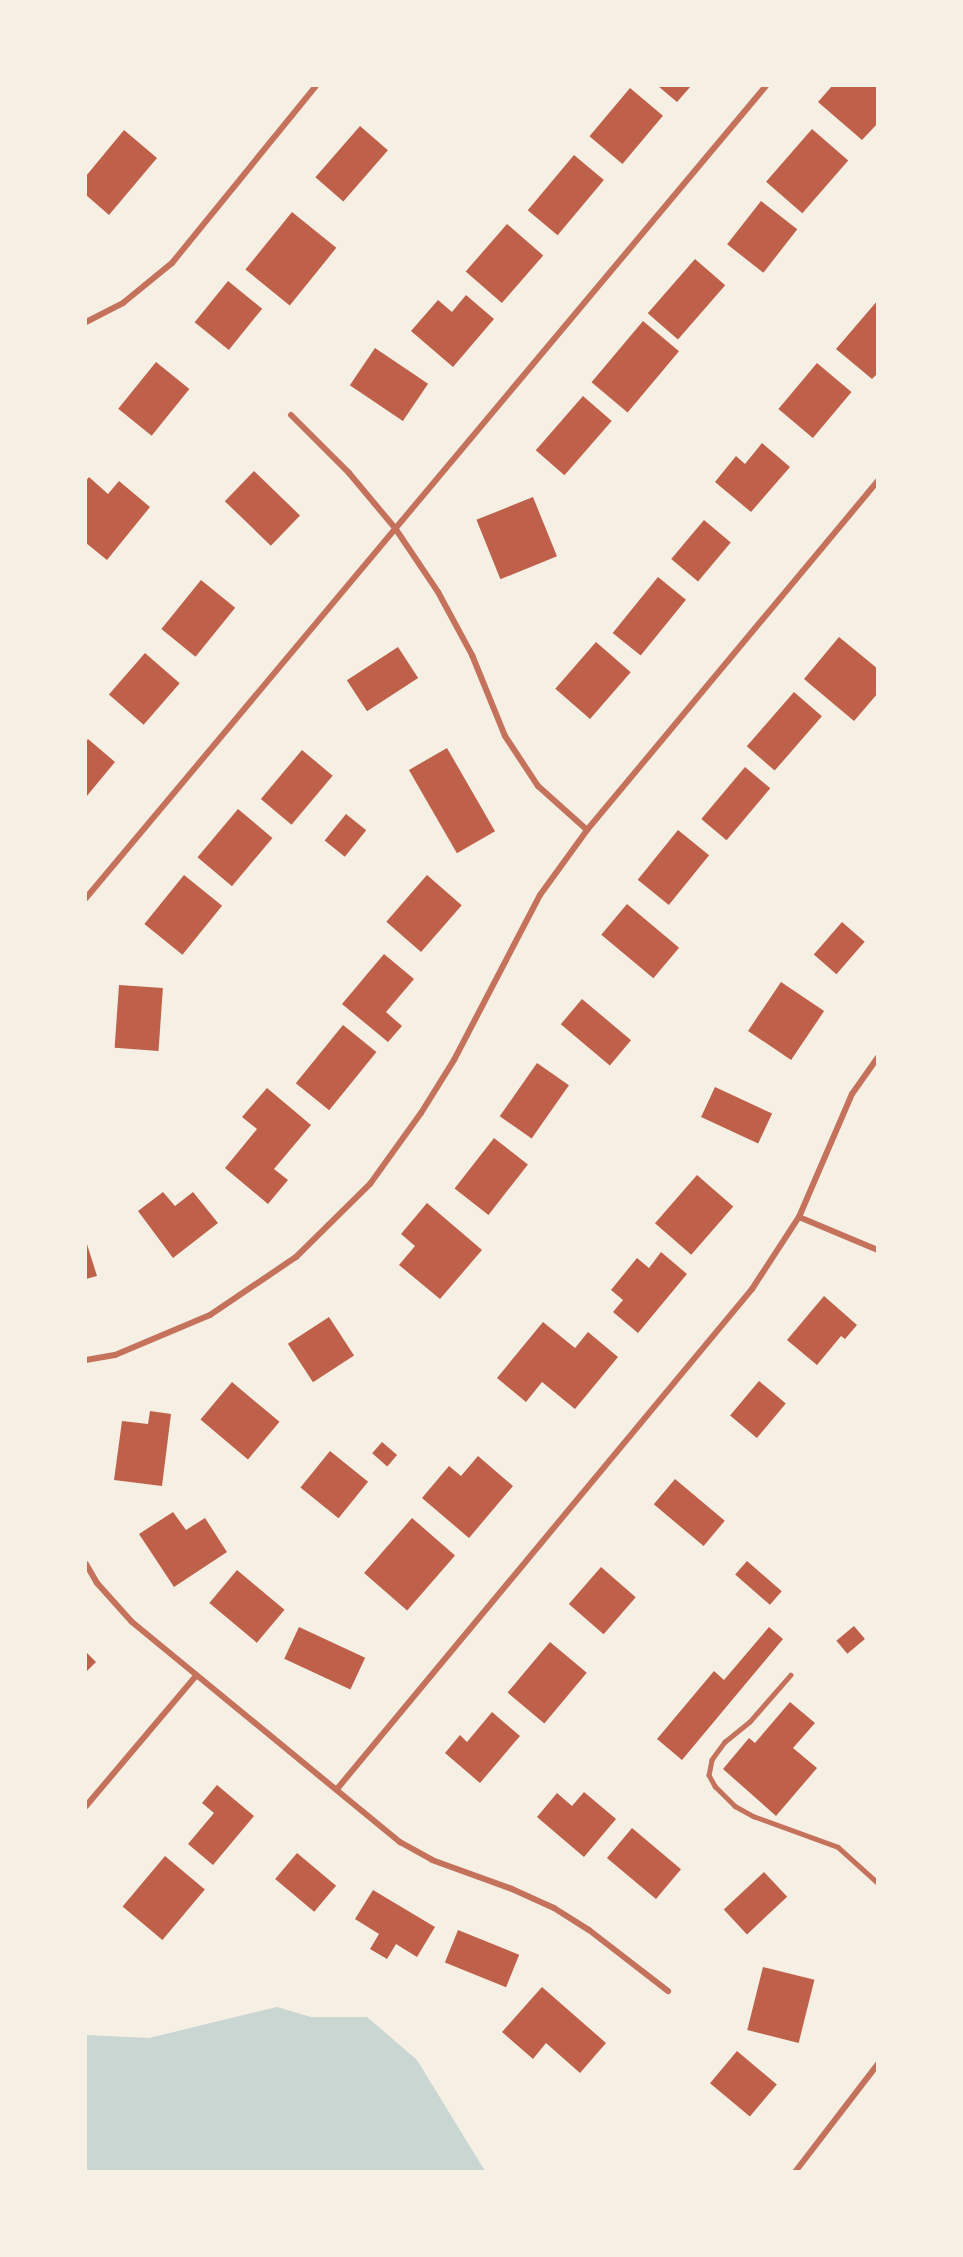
<!DOCTYPE html>
<style>
body{margin:0}
#map{position:relative;width:963px;height:2257px;overflow:hidden;background:#f6efe4;font-family:"Crimson Pro",serif}
div>[style]{position:absolute}
[style*='--x']{left:calc(var(--x)*1px);top:calc(var(--y)*1px);width:calc(var(--w)*1px);rotate:calc(var(--a)*1deg)}
.water>*{inset:0;background:#c9d6d2}
.building>*{inset:0;background:#bf614a;transform-origin:0 0}
.service>*{height:4.5px;margin:-2.25px;padding:0 2.25px;transform-origin:2.25px;border-radius:2.25px;background:#c5725c}
.minor>*{height:6px;margin:-3px;padding:0 3px;transform-origin:3px;border-radius:3px;background:#c5725c}
span{translate:-50% -50%;white-space:nowrap;text-align:center;line-height:1.15;-webkit-text-stroke:6px #f6efe4;paint-order:stroke}
.frame{position:absolute;inset:0;border:87px solid #f6efe4;pointer-events:none}
</style>
<div id="map">
<div class="water">
<i style="clip-path:polygon(277px 2007px,311px 2017px,367px 2017px,417px 2060px,485px 2171px,86px 2171px,86px 2035px,149px 2038px)"></i>
</div>
<div class="building">
<i style="clip-path:polygon(658px 86px,691px 86px,677px 102px)"></i>
<i style="clip-path:polygon(832px 86px,878px 86px,878px 123px,862px 140px,818px 102px)"></i>
<i style="left:630px;top:88px;width:43px;height:63px;rotate:40deg"></i>
<i style="left:360px;top:126px;width:37px;height:68px;rotate:41deg"></i>
<i style="left:812px;top:129px;width:48px;height:70px;rotate:41deg"></i>
<i style="clip-path:polygon(124px 130px,157px 158px,109px 215px,86px 195px,86px 176px)"></i>
<i style="left:574px;top:155px;width:39px;height:72px;rotate:40deg"></i>
<i style="left:761px;top:201px;width:46px;height:55px;rotate:38deg"></i>
<i style="left:292px;top:212px;width:57px;height:74px;rotate:39deg"></i>
<i style="left:507px;top:224px;width:48px;height:63px;rotate:41deg"></i>
<i style="left:695px;top:259px;width:40px;height:72px;rotate:41deg"></i>
<i style="left:228px;top:281px;width:44px;height:53px;rotate:39deg"></i>
<i style="clip-path:polygon(466px 295px,494px 319px,453px 367px,411px 331px,438px 300px,452px 312px)"></i>
<i style="clip-path:polygon(878px 300px,878px 373px,872px 379px,836px 349px)"></i>
<i style="left:643px;top:321px;width:47px;height:80px;rotate:40deg"></i>
<i style="left:375px;top:348px;width:64px;height:45px;rotate:34deg"></i>
<i style="left:156px;top:362px;width:43px;height:60px;rotate:39deg"></i>
<i style="left:817px;top:363px;width:45px;height:60px;rotate:40deg"></i>
<i style="left:583px;top:396px;width:38px;height:72px;rotate:41deg"></i>
<i style="clip-path:polygon(762px 443px,790px 467px,751px 512px,715px 482px,736px 456px,745px 464px)"></i>
<i style="left:254px;top:471px;width:64px;height:42px;rotate:44deg"></i>
<i style="clip-path:polygon(89px 477px,108px 494px,119px 481px,150px 507px,107px 560px,86px 543px,86px 481px)"></i>
<i style="left:533px;top:497px;width:64px;height:61px;rotate:68deg"></i>
<i style="left:704px;top:520px;width:35px;height:51px;rotate:40deg"></i>
<i style="left:658px;top:577px;width:36px;height:72px;rotate:39deg"></i>
<i style="left:201px;top:580px;width:44px;height:63px;rotate:39deg"></i>
<i style="clip-path:polygon(839px 637px,878px 669px,878px 693px,854px 721px,804px 679px)"></i>
<i style="left:596px;top:642px;width:46px;height:62px;rotate:41deg"></i>
<i style="left:398px;top:647px;width:37px;height:61px;rotate:57deg"></i>
<i style="left:145px;top:653px;width:46px;height:55px;rotate:41deg"></i>
<i style="left:794px;top:692px;width:37px;height:72px;rotate:41deg"></i>
<i style="clip-path:polygon(88px 739px,115px 762px,86px 797px,86px 742px)"></i>
<i style="left:447px;top:748px;width:96px;height:44px;rotate:60deg"></i>
<i style="left:302px;top:750px;width:40px;height:64px;rotate:40deg"></i>
<i style="left:745px;top:767px;width:33px;height:68px;rotate:40deg"></i>
<i style="left:238px;top:809px;width:45px;height:63px;rotate:40deg"></i>
<i style="left:346px;top:814px;width:26px;height:34px;rotate:39deg"></i>
<i style="left:678px;top:830px;width:40px;height:64px;rotate:39deg"></i>
<i style="left:184px;top:875px;width:49px;height:63px;rotate:39deg"></i>
<i style="left:427px;top:875px;width:46px;height:62px;rotate:41deg"></i>
<i style="left:627px;top:904px;width:68px;height:40px;rotate:40deg"></i>
<i style="left:842px;top:922px;width:30px;height:43px;rotate:41deg"></i>
<i style="clip-path:polygon(384px 954px,414px 979px,386px 1012px,402px 1026px,388px 1042px,342px 1004px)"></i>
<i style="left:781px;top:982px;width:52px;height:59px;rotate:34deg"></i>
<i style="left:119px;top:985px;width:44px;height:63px;rotate:4deg"></i>
<i style="left:582px;top:999px;width:64px;height:33px;rotate:40deg"></i>
<i style="left:343px;top:1025px;width:43px;height:75px;rotate:39deg"></i>
<i style="left:537px;top:1063px;width:39px;height:65px;rotate:35deg"></i>
<i style="left:715px;top:1087px;width:63px;height:33px;rotate:25deg"></i>
<i style="clip-path:polygon(267px 1088px,311px 1125px,274px 1169px,288px 1180px,268px 1204px,225px 1168px,257px 1129px,242px 1117px)"></i>
<i style="left:494px;top:1138px;width:43px;height:64px;rotate:38deg"></i>
<i style="left:697px;top:1175px;width:48px;height:64px;rotate:41deg"></i>
<i style="clip-path:polygon(163px 1192px,175px 1206px,193px 1192px,218px 1223px,173px 1258px,138px 1211px)"></i>
<i style="clip-path:polygon(427px 1203px,482px 1250px,440px 1299px,399px 1265px,415px 1246px,401px 1234px)"></i>
<i style="clip-path:polygon(86px 1241px,97px 1276px,86px 1279px)"></i>
<i style="clip-path:polygon(661px 1252px,687px 1274px,638px 1333px,613px 1312px,623px 1300px,611px 1290px,637px 1258px,649px 1268px)"></i>
<i style="clip-path:polygon(824px 1296px,857px 1325px,845px 1339px,841px 1336px,817px 1365px,787px 1340px)"></i>
<i style="left:329px;top:1317px;width:46px;height:49px;rotate:57deg"></i>
<i style="clip-path:polygon(543px 1322px,575px 1348px,588px 1332px,618px 1357px,575px 1409px,542px 1382px,526px 1402px,497px 1378px)"></i>
<i style="left:759px;top:1381px;width:35px;height:45px;rotate:40deg"></i>
<i style="left:232px;top:1382px;width:62px;height:49px;rotate:40deg"></i>
<i style="clip-path:polygon(150px 1411px,171px 1414px,162px 1486px,114px 1480px,122px 1421px,148px 1424px)"></i>
<i style="left:382px;top:1442px;width:20px;height:15px;rotate:41deg"></i>
<i style="left:330px;top:1451px;width:49px;height:47px;rotate:39deg"></i>
<i style="clip-path:polygon(478px 1456px,513px 1486px,469px 1538px,422px 1498px,449px 1466px,461px 1476px)"></i>
<i style="left:675px;top:1479px;width:65px;height:33px;rotate:40deg"></i>
<i style="clip-path:polygon(173px 1512px,186px 1530px,205px 1518px,227px 1552px,174px 1587px,139px 1534px)"></i>
<i style="left:412px;top:1518px;width:57px;height:73px;rotate:41deg"></i>
<i style="left:747px;top:1561px;width:46px;height:18px;rotate:41deg"></i>
<i style="left:601px;top:1567px;width:46px;height:49px;rotate:41deg"></i>
<i style="left:237px;top:1570px;width:62px;height:43px;rotate:40deg"></i>
<i style="left:854px;top:1626px;width:17px;height:23px;rotate:50deg"></i>
<i style="left:299px;top:1627px;width:73px;height:35px;rotate:25deg"></i>
<i style="clip-path:polygon(769px 1627px,783px 1639px,682px 1760px,657px 1739px,714px 1671px,724px 1680px)"></i>
<i style="left:550px;top:1642px;width:48px;height:66px;rotate:40deg"></i>
<i style="clip-path:polygon(86px 1652px,96px 1662px,86px 1672px)"></i>
<i style="clip-path:polygon(790px 1702px,815px 1723px,793px 1748px,817px 1768px,776px 1816px,723px 1769px,749px 1738px,755px 1743px)"></i>
<i style="clip-path:polygon(492px 1712px,520px 1736px,480px 1783px,445px 1753px,460px 1735px,467px 1742px)"></i>
<i style="clip-path:polygon(217px 1785px,254px 1816px,213px 1865px,188px 1844px,214px 1813px,202px 1803px)"></i>
<i style="clip-path:polygon(584px 1792px,616px 1819px,584px 1857px,537px 1817px,557px 1793px,572px 1806px)"></i>
<i style="left:632px;top:1828px;width:64px;height:39px;rotate:40deg"></i>
<i style="left:297px;top:1853px;width:51px;height:34px;rotate:40deg"></i>
<i style="left:165px;top:1856px;width:52px;height:66px;rotate:40deg"></i>
<i style="left:764px;top:1872px;width:34px;height:55px;rotate:47deg"></i>
<i style="clip-path:polygon(373px 1890px,435px 1927px,417px 1957px,396px 1944px,387px 1959px,370px 1949px,379px 1934px,355px 1919px)"></i>
<i style="left:458px;top:1930px;width:66px;height:35px;rotate:22deg"></i>
<i style="left:763px;top:1967px;width:53px;height:65px;rotate:14deg"></i>
<i style="clip-path:polygon(542px 1987px,606px 2043px,580px 2073px,546px 2043px,533px 2059px,502px 2032px)"></i>
<i style="left:737px;top:2051px;width:52px;height:42px;rotate:40deg"></i>
</div>
<div class="service">
<i style="--x:791;--y:1675;--w:62;--a:131.1"></i>
<i style="--x:750;--y:1722;--w:32;--a:141"></i>
<i style="--x:725;--y:1742;--w:22;--a:126"></i>
<i style="--x:712;--y:1760;--w:15;--a:101"></i>
<i style="--x:709;--y:1775;--w:13;--a:61"></i>
<i style="--x:715;--y:1786;--w:28;--a:45"></i>
<i style="--x:735;--y:1806;--w:21;--a:29"></i>
<i style="--x:753;--y:1816;--w:90;--a:20"></i>
<i style="--x:838;--y:1847;--w:54;--a:42"></i>
</div>
<div class="minor">
<i style="--x:86;--y:322;--w:42;--a:-27.2"></i>
<i style="--x:123;--y:303;--w:63;--a:-39.2"></i>
<i style="--x:172;--y:263;--w:228;--a:-50.9"></i>
<i style="--x:291;--y:415;--w:82;--a:45"></i>
<i style="--x:349;--y:473;--w:72;--a:50.1"></i>
<i style="--x:395;--y:528;--w:77;--a:56.1"></i>
<i style="--x:438;--y:592;--w:72;--a:61.6"></i>
<i style="--x:472;--y:655;--w:87;--a:67.8"></i>
<i style="--x:505;--y:736;--w:60;--a:56.6"></i>
<i style="--x:538;--y:786;--w:66;--a:41.9"></i>
<i style="--x:86;--y:898;--w:1059;--a:-50.06"></i>
<i style="--x:799;--y:1217;--w:86;--a:22.7"></i>
<i style="--x:86;--y:1360;--w:29;--a:-10"></i>
<i style="--x:115;--y:1355;--w:103;--a:-22.8"></i>
<i style="--x:210;--y:1315;--w:104;--a:-34"></i>
<i style="--x:296;--y:1257;--w:104;--a:-44.6"></i>
<i style="--x:370;--y:1184;--w:87;--a:-54.3"></i>
<i style="--x:421;--y:1113;--w:62;--a:-58.1"></i>
<i style="--x:454;--y:1060;--w:186;--a:-62.5"></i>
<i style="--x:540;--y:895;--w:80;--a:-54.1"></i>
<i style="--x:587;--y:830;--w:454;--a:-50.2"></i>
<i style="--x:86;--y:1564;--w:22;--a:60"></i>
<i style="--x:97;--y:1583;--w:52;--a:48.1"></i>
<i style="--x:132;--y:1622;--w:347;--a:39.4"></i>
<i style="--x:400;--y:1842;--w:37;--a:29"></i>
<i style="--x:432;--y:1860;--w:85;--a:19.9"></i>
<i style="--x:512;--y:1889;--w:46;--a:24.3"></i>
<i style="--x:554;--y:1908;--w:41;--a:32.2"></i>
<i style="--x:589;--y:1930;--w:100;--a:37.7"></i>
<i style="--x:337;--y:1789;--w:650;--a:-50.31"></i>
<i style="--x:752;--y:1289;--w:86;--a:-56.9"></i>
<i style="--x:799;--y:1217;--w:134;--a:-66.7"></i>
<i style="--x:852;--y:1094;--w:45;--a:-54.9"></i>
<i style="--x:86;--y:1806;--w:170;--a:-49.8"></i>
<i style="--x:795;--y:2172;--w:136;--a:-52.5"></i>
</div>
<div class="frame"></div>
</div>
